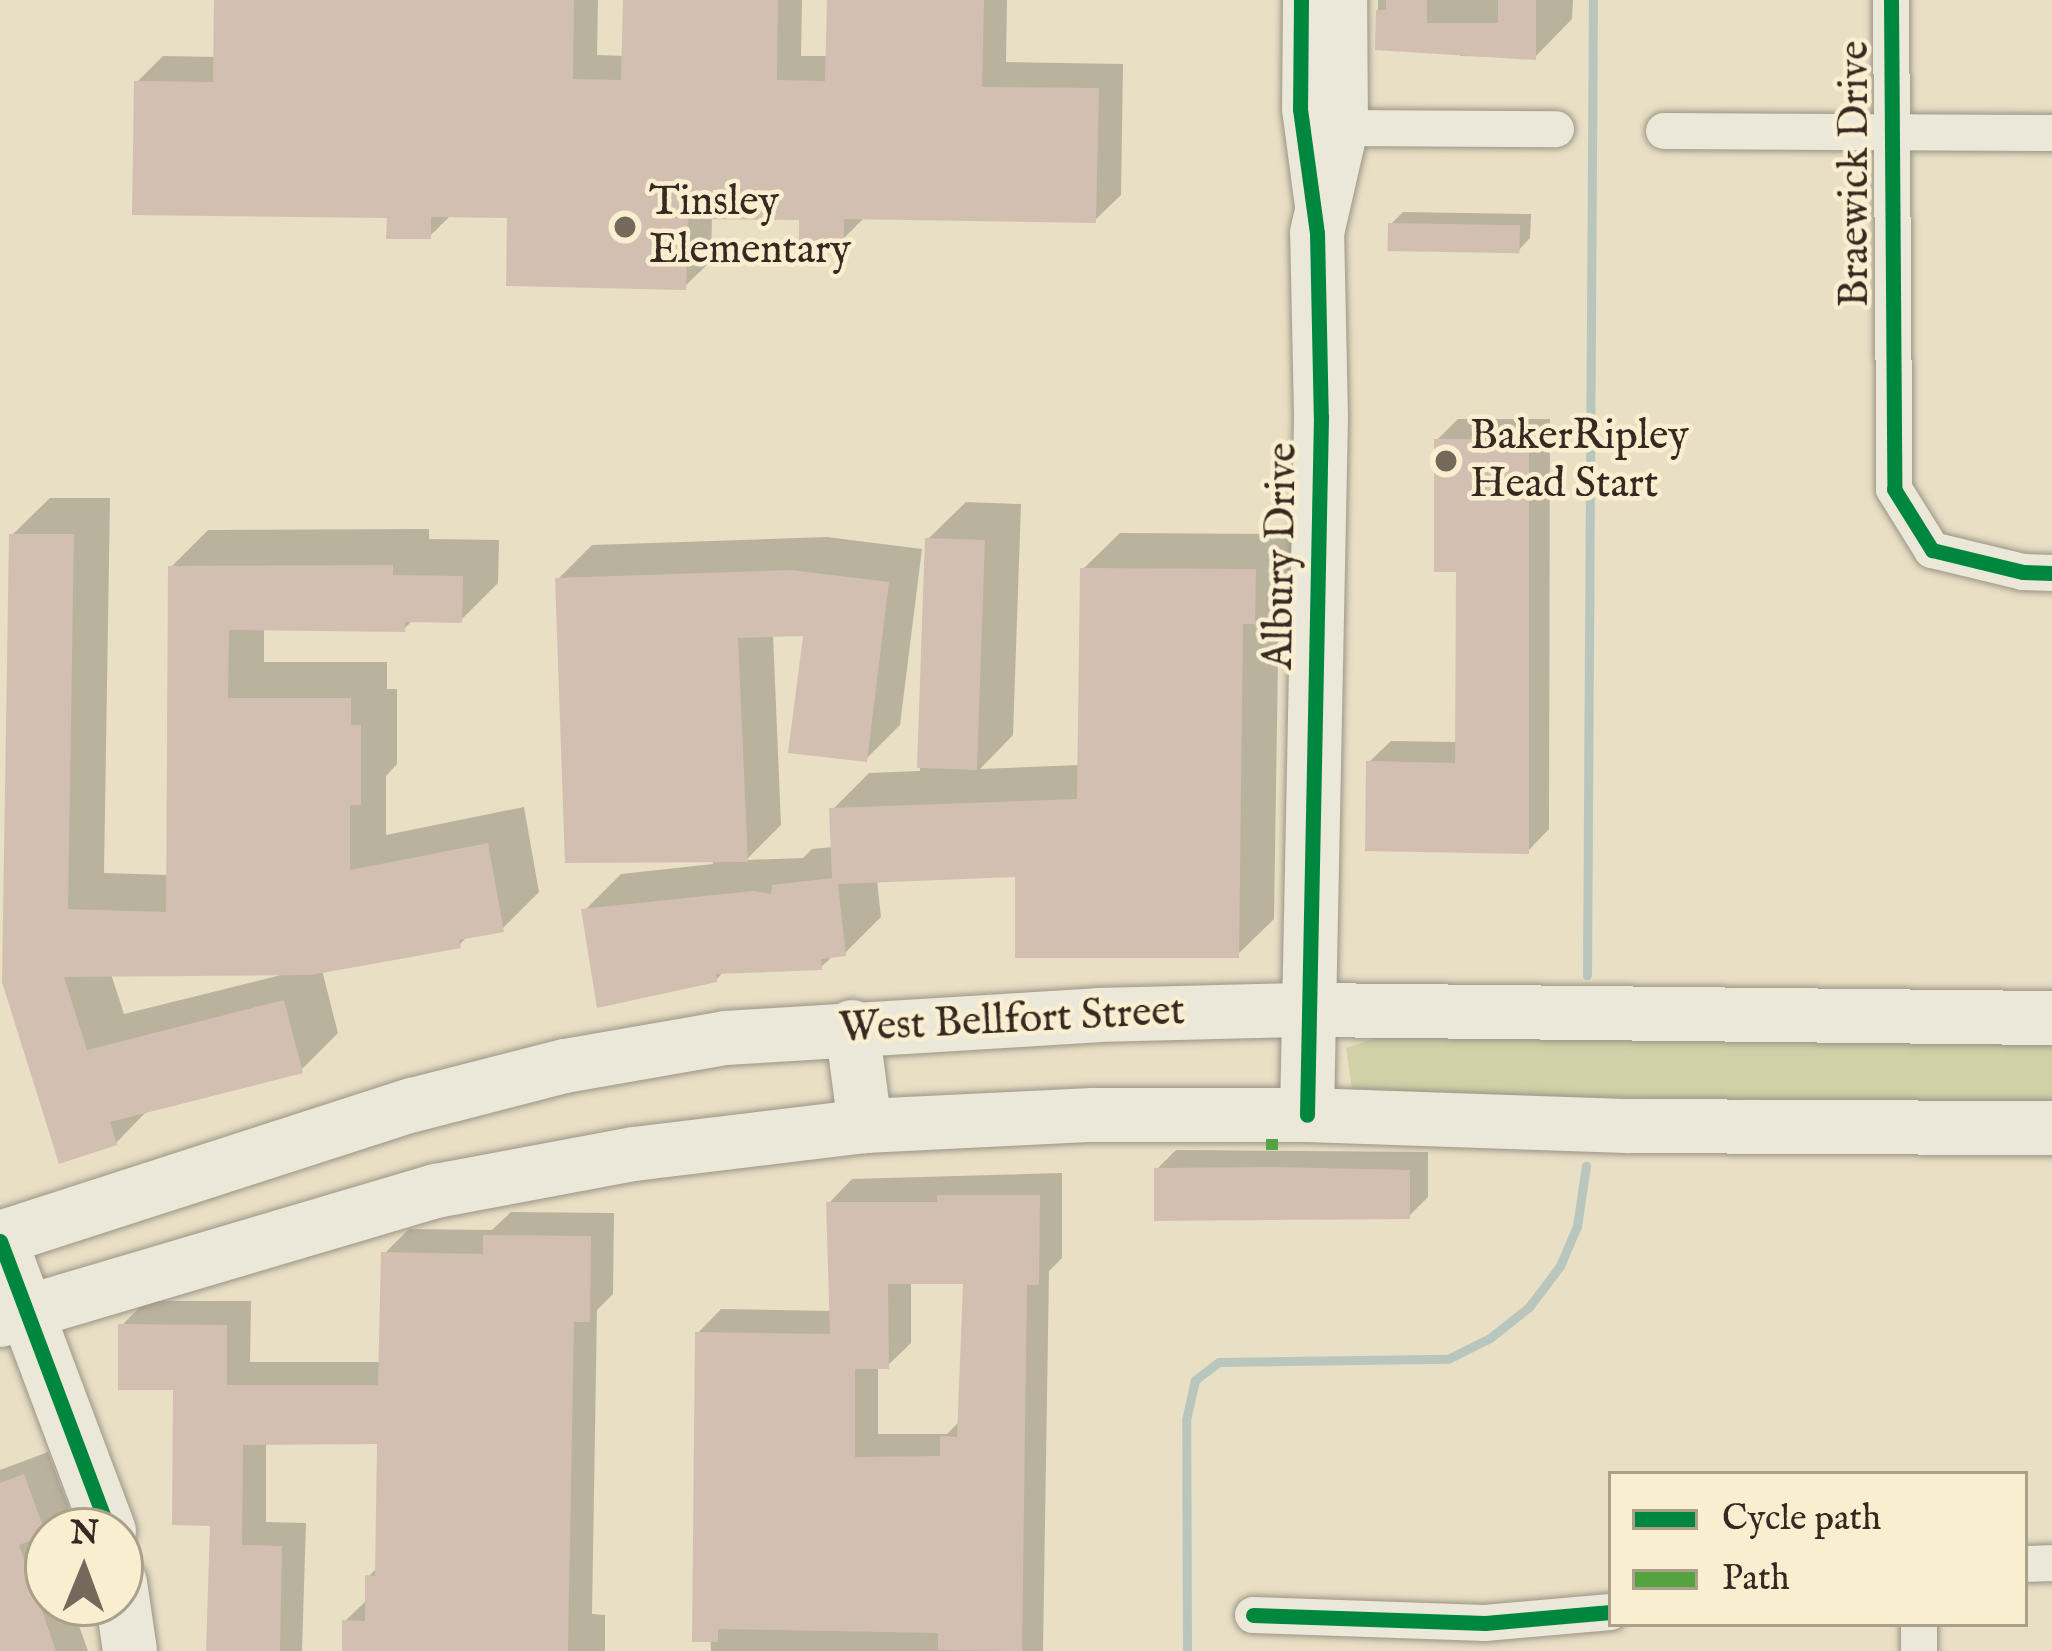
<!DOCTYPE html>
<style>
body{margin:0}
#map{position:relative;width:2052px;height:1651px;overflow:hidden;background:#e8dfc5;font-family:"IM FELL English",serif}
div>[style]{position:absolute}
[style*='--x']{left:calc(var(--x)*1px);top:calc(var(--y)*1px);width:calc(var(--w)*1px);rotate:calc(var(--a)*1deg)}
.green>*{inset:0;background:#d0d1a7}
.shadow>*{inset:0;background:#0003}
.stream>*{height:9px;margin:-4.5px;padding:0 4.5px;transform-origin:4.5px;border-radius:4.5px;background:#b8c6bd}
.building>*{inset:0;background:#d3bfb1;transform-origin:0 0}
.roads{filter:drop-shadow(0 0 3px #9b9485) drop-shadow(0 0 3px #9b9485)}
.street>*{height:36px;margin:-18px;padding:0 18px;transform-origin:18px;border-radius:18px;background:#ebe7d9}
.secondary>*{height:54px;margin:-27px;padding:0 27px;transform-origin:27px;border-radius:27px;background:#ebe7d9}
.quiet>*{height:12px;margin-top:-6px;transform-origin:0;background:repeating-linear-gradient(90deg,#53a341 0 24px,transparent 0 36px)}
.cycleway>*{height:15px;margin:-7.5px;padding:0 7.5px;transform-origin:7.5px;border-radius:7.5px;background:#00873e}
.dots>*{width:33px;height:33px;translate:-50% -50%;box-sizing:border-box;border:6px solid #f9efd0;border-radius:50%}
span{translate:-50% -50%;white-space:nowrap;text-align:center;line-height:1.15;-webkit-text-stroke:9px #f9efd0;paint-order:stroke}
.street-label{font-size:42px;color:#362921}
.poi-label{font-size:42px;color:#362921}
.left{translate:0 -50%;text-align:left}
.legend{position:absolute;left:1608px;top:1471px;width:420px;height:156px;box-sizing:border-box;background:#f9efd0;border:3px solid #aba08a;margin:0;padding:15px 21px;list-style:none;font-size:36px;color:#362921}
.legend li{display:flex;align-items:center;gap:24px;height:60px}
.legend b{width:60px;border:3px solid #aba08a}
.north{position:absolute;left:24px;top:1507px;width:120px;height:120px;box-sizing:border-box;background:#f9efd0;border:3px solid #aba08a;border-radius:50%;rotate:1deg;font-size:33px;font-weight:700;line-height:48px;text-align:center;color:#362921}
.north::after{content:'';display:block;margin:auto;width:42px;height:54px;background:#74695a;clip-path:polygon(50% 0,100% 100%,50% 72%,0 100%)}
</style>
<div id="map">
<div class="green">
<i style="clip-path:polygon(1389px 1034px,2052px 1037px,2052px 1102px,1353px 1095px,1346px 1048px)"></i>
</div>
<div class="shadow">
<i style="clip-path:polygon(217px 0,598px 0,597px 55px,625px 56px,626px 0,802px 0,801px 56px,829px 56px,830px 0,1007px 0,1006px 62px,1123px 64px,1121px 195px,1095px 220px,866px 216px,843px 239px,802px 217px,712px 216px,711px 261px,685px 286px,510px 215px,452px 214px,430px 236px,137px 82px,163px 56px,216px 57px)"></i>
<i style="clip-path:polygon(1378px 0,1573px 0,1572px 19px,1535px 57px,1460px 56px,1460px 52px,1378px 48px)"></i>
<i style="clip-path:polygon(1403px 212px,1531px 214px,1530px 238px,1518px 251px,1391px 224px)"></i>
<i style="clip-path:polygon(1458px 419px,1550px 419px,1549px 829px,1528px 851px,1369px 762px,1391px 741px,1458px 742px,1459px 569px,1437px 440px)"></i>
<i style="clip-path:polygon(evenodd,50px 498px,110px 498px,104px 873px,169px 875px,171px 567px,208px 530px,429px 529px,429px 539px,499px 540px,498px 583px,461px 620px,414px 619px,404px 629px,264px 627px,264px 662px,387px 662px,387px 689px,397px 689px,397px 764px,386px 776px,386px 835px,524px 807px,539px 892px,502px 929px,469px 935px,459px 945px,322px 970px,338px 1033px,301px 1070px,150px 1108px,116px 1143px,61px 1160px,12px 535px,50px 498px,111px 974px,281px 975px,124px 1014px,111px 974px)"></i>
<i style="clip-path:polygon(966px 502px,1021px 504px,1013px 735px,980px 769px,1080px 765px,1083px 569px,1120px 533px,1291px 534px,1291px 584px,1279px 596px,1274px 919px,1237px 955px,1018px 874px,877px 880px,881px 917px,844px 954px,834px 955px,821px 967px,725px 970px,716px 980px,585px 910px,621px 874px,713px 864px,713px 859px,558px 579px,592px 545px,827px 537px,922px 549px,900px 725px,866px 759px,806px 633px,773px 634px,781px 825px,746px 860px,803px 858px,812px 849px,833px 847px,832px 810px,869px 773px,920px 771px,928px 539px)"></i>
<i style="clip-path:polygon(1176px 1150px,1428px 1152px,1428px 1197px,1409px 1216px,1157px 1169px)"></i>
<i style="clip-path:polygon(evenodd,1062px 1173px,1062px 1258px,1049px 1271px,1043px 1651px,711px 1651px,698px 1333px,721px 1309px,832px 1311px,829px 1203px,852px 1179px,1062px 1173px,911px 1281px,966px 1281px,961px 1420px,947px 1434px,878px 1434px,878px 1366px,887px 1366px,911px 1343px,911px 1281px)"></i>
<i style="clip-path:polygon(511px 1212px,614px 1213px,613px 1294px,597px 1310px,592px 1614px,605px 1615px,605px 1651px,345px 1651px,345px 1621px,368px 1599px,368px 1577px,378px 1567px,380px 1441px,266px 1442px,266px 1522px,306px 1523px,302px 1651px,209px 1651px,213px 1523px,176px 1387px,121px 1326px,146px 1301px,251px 1301px,250px 1362px,382px 1362px,384px 1254px,409px 1229px,492px 1230px)"></i>
<i style="clip-path:polygon(48px 1452px,69px 1508px,46px 1531px,48px 1603px,71px 1603px,88px 1651px,0 1651px,0 1470px)"></i>
</div>
<div class="stream">
<i style="--x:1587;--y:975;--w:975;--a:-89.65"></i>
<i style="--x:1187;--y:1651;--w:231;--a:-90.2"></i>
<i style="--x:1186;--y:1420;--w:41;--a:-77.3"></i>
<i style="--x:1195;--y:1380;--w:30;--a:-37"></i>
<i style="--x:1219;--y:1362;--w:229;--a:-0.8"></i>
<i style="--x:1448;--y:1359;--w:47;--a:-26.6"></i>
<i style="--x:1490;--y:1338;--w:50;--a:-38.5"></i>
<i style="--x:1529;--y:1307;--w:51;--a:-52.9"></i>
<i style="--x:1560;--y:1266;--w:43;--a:-67"></i>
<i style="--x:1577;--y:1226;--w:61;--a:-81.5"></i>
</div>
<div class="building">
<i style="clip-path:polygon(214px 0,574px 0,573px 79px,621px 80px,623px 0,778px 0,777px 80px,825px 81px,827px 0,984px 0,982px 87px,1099px 88px,1096px 223px,844px 219px,844px 242px,799px 242px,799px 220px,688px 219px,686px 290px,506px 286px,507px 218px,431px 217px,431px 239px,386px 239px,387px 218px,132px 215px,134px 81px,213px 82px)"></i>
<i style="clip-path:polygon(1386px 0,1427px 0,1427px 23px,1498px 23px,1498px 0,1536px 0,1536px 60px,1375px 50px,1376px 10px,1386px 10px)"></i>
<i style="left:1388px;top:223px;width:132px;height:28px;rotate:1deg"></i>
<i style="clip-path:polygon(1434px 439px,1529px 439px,1529px 854px,1365px 851px,1366px 761px,1455px 763px,1456px 572px,1434px 572px)"></i>
<i style="clip-path:polygon(9px 534px,74px 534px,68px 909px,166px 912px,168px 566px,393px 565px,393px 575px,463px 576px,462px 623px,405px 622px,405px 632px,229px 630px,228px 698px,351px 698px,351px 725px,361px 725px,361px 805px,350px 805px,350px 870px,488px 843px,504px 932px,459px 940px,461px 948px,311px 975px,64px 977px,87px 1050px,284px 1000px,303px 1073px,110px 1122px,117px 1145px,59px 1164px,2px 982px)"></i>
<i style="left:925px;top:538px;width:60px;height:230px;rotate:2deg"></i>
<i style="clip-path:polygon(1080px 568px,1256px 569px,1255px 624px,1243px 624px,1239px 958px,1015px 958px,1015px 877px,838px 884px,846px 956px,821px 959px,822px 970px,716px 974px,717px 982px,597px 1008px,581px 909px,753px 891px,771px 894px,772px 885px,832px 878px,829px 808px,1077px 799px)"></i>
<i style="clip-path:polygon(791px 570px,889px 582px,867px 762px,788px 753px,803px 636px,738px 638px,748px 862px,565px 863px,555px 578px)"></i>
<i style="clip-path:polygon(1272px 1167px,1410px 1170px,1410px 1219px,1154px 1221px,1154px 1168px)"></i>
<i style="clip-path:polygon(evenodd,937px 1195px,1040px 1195px,1039px 1285px,1027px 1285px,1022px 1651px,938px 1650px,938px 1633px,718px 1629px,718px 1642px,692px 1642px,695px 1332px,830px 1334px,826px 1202px,937px 1202px,937px 1195px,888px 1284px,963px 1284px,957px 1437px,940px 1436px,940px 1456px,855px 1457px,855px 1369px,889px 1369px,888px 1284px)"></i>
<i style="clip-path:polygon(483px 1235px,591px 1236px,590px 1322px,574px 1322px,568px 1651px,342px 1651px,342px 1620px,365px 1621px,365px 1575px,375px 1576px,377px 1444px,243px 1445px,242px 1545px,282px 1546px,280px 1651px,206px 1651px,210px 1526px,172px 1525px,173px 1390px,118px 1390px,118px 1324px,227px 1325px,227px 1385px,378px 1385px,381px 1252px,483px 1254px)"></i>
<i style="clip-path:polygon(24px 1474px,46px 1535px,19px 1545px,56px 1651px,0 1651px,0 1483px)"></i>
</div>
<div class="roads">
<div class="street">
<i style="--x:1301;--y:0;--w:109;--a:90.5"></i>
<i style="--x:1300;--y:109;--w:98;--a:82.4"></i>
<i style="--x:1891;--y:0;--w:489;--a:89.6"></i>
<i style="--x:1894;--y:489;--w:72;--a:58.1"></i>
<i style="--x:1932;--y:550;--w:94;--a:13.6"></i>
<i style="--x:2023;--y:572;--w:29;--a:2"></i>
<i style="--x:1341;--y:128;--w:215;--a:0.3"></i>
<i style="--x:1664;--y:131;--w:388;--a:0.3"></i>
<i style="--x:2025;--y:1564;--w:27;--a:-2"></i>
<i style="--x:1253;--y:1615;--w:232;--a:2"></i>
<i style="--x:1485;--y:1623;--w:126;--a:-5"></i>
<i style="--x:1919;--y:1624;--w:27;--a:90"></i>
</div>
<div class="secondary">
<i style="--x:852;--y:1027;--w:100;--a:82.5"></i>
<i style="--x:1307;--y:1115;--w:698;--a:-88.85"></i>
<i style="--x:1321;--y:417;--w:184;--a:-91.2"></i>
<i style="--x:1317;--y:233;--w:108;--a:-77.1"></i>
<i style="--x:1341;--y:128;--w:128;--a:-90.4"></i>
<i style="--x:0;--y:1238;--w:434;--a:-17.9"></i>
<i style="--x:413;--y:1105;--w:157;--a:-14.4"></i>
<i style="--x:565;--y:1066;--w:163;--a:-9.9"></i>
<i style="--x:726;--y:1038;--w:372;--a:-3.5"></i>
<i style="--x:1097;--y:1015;--w:212;--a:-1.4"></i>
<i style="--x:1309;--y:1010;--w:743;--a:0.62"></i>
<i style="--x:0;--y:1241;--w:310;--a:69.4"></i>
<i style="--x:0;--y:1320;--w:455;--a:-16.5"></i>
<i style="--x:436;--y:1191;--w:201;--a:-10.6"></i>
<i style="--x:634;--y:1154;--w:233;--a:-6.9"></i>
<i style="--x:865;--y:1126;--w:228;--a:-2.8"></i>
<i style="--x:1093;--y:1115;--w:214;--a:0"></i>
<i style="--x:1307;--y:1115;--w:322;--a:2"></i>
<i style="--x:1629;--y:1126;--w:423;--a:0.3"></i>
<i style="--x:120;--y:1583;--w:69;--a:81.6"></i>
</div>
</div>
<div class="quiet">
<i style="--x:1272;--y:1150;--w:11;--a:-90"></i>
</div>
<div class="cycleway">
<i style="--x:1301;--y:0;--w:109;--a:90.5"></i>
<i style="--x:1300;--y:109;--w:125;--a:82.2"></i>
<i style="--x:1317;--y:233;--w:184;--a:88.8"></i>
<i style="--x:1321;--y:417;--w:698;--a:91.15"></i>
<i style="--x:1891;--y:0;--w:489;--a:89.6"></i>
<i style="--x:1894;--y:489;--w:72;--a:58.1"></i>
<i style="--x:1932;--y:550;--w:94;--a:13.6"></i>
<i style="--x:2023;--y:572;--w:29;--a:2"></i>
<i style="--x:0;--y:1241;--w:310;--a:69.4"></i>
<i style="--x:1253;--y:1615;--w:232;--a:2"></i>
<i style="--x:1485;--y:1623;--w:126;--a:-5"></i>
</div>
<div class="dots">
<i style="left:625px;top:227px;background:#74695a"></i>
<i style="left:1446px;top:461px;background:#74695a"></i>
</div>
<div class="street-label">
<span style="left:1856px;top:174px;rotate:-90deg">Braewick Drive</span>
<span style="left:1282px;top:556px;rotate:-89deg">Albury Drive</span>
<span style="left:1012px;top:1021px;rotate:-3deg">West Bellfort Street</span>
</div>
<div class="poi-label">
<span class="left" style="left:649px;top:227px">Tinsley<br>Elementary</span>
<span class="left" style="left:1470px;top:461px">BakerRipley<br>Head Start</span>
</div>
<ul class="legend">
<li><b style="height:15px;background:#00873e"></b>Cycle path</li>
<li><b style="height:15px;background:#53a341"></b>Path</li>
</ul>
<div class="north">N</div>
</div>
